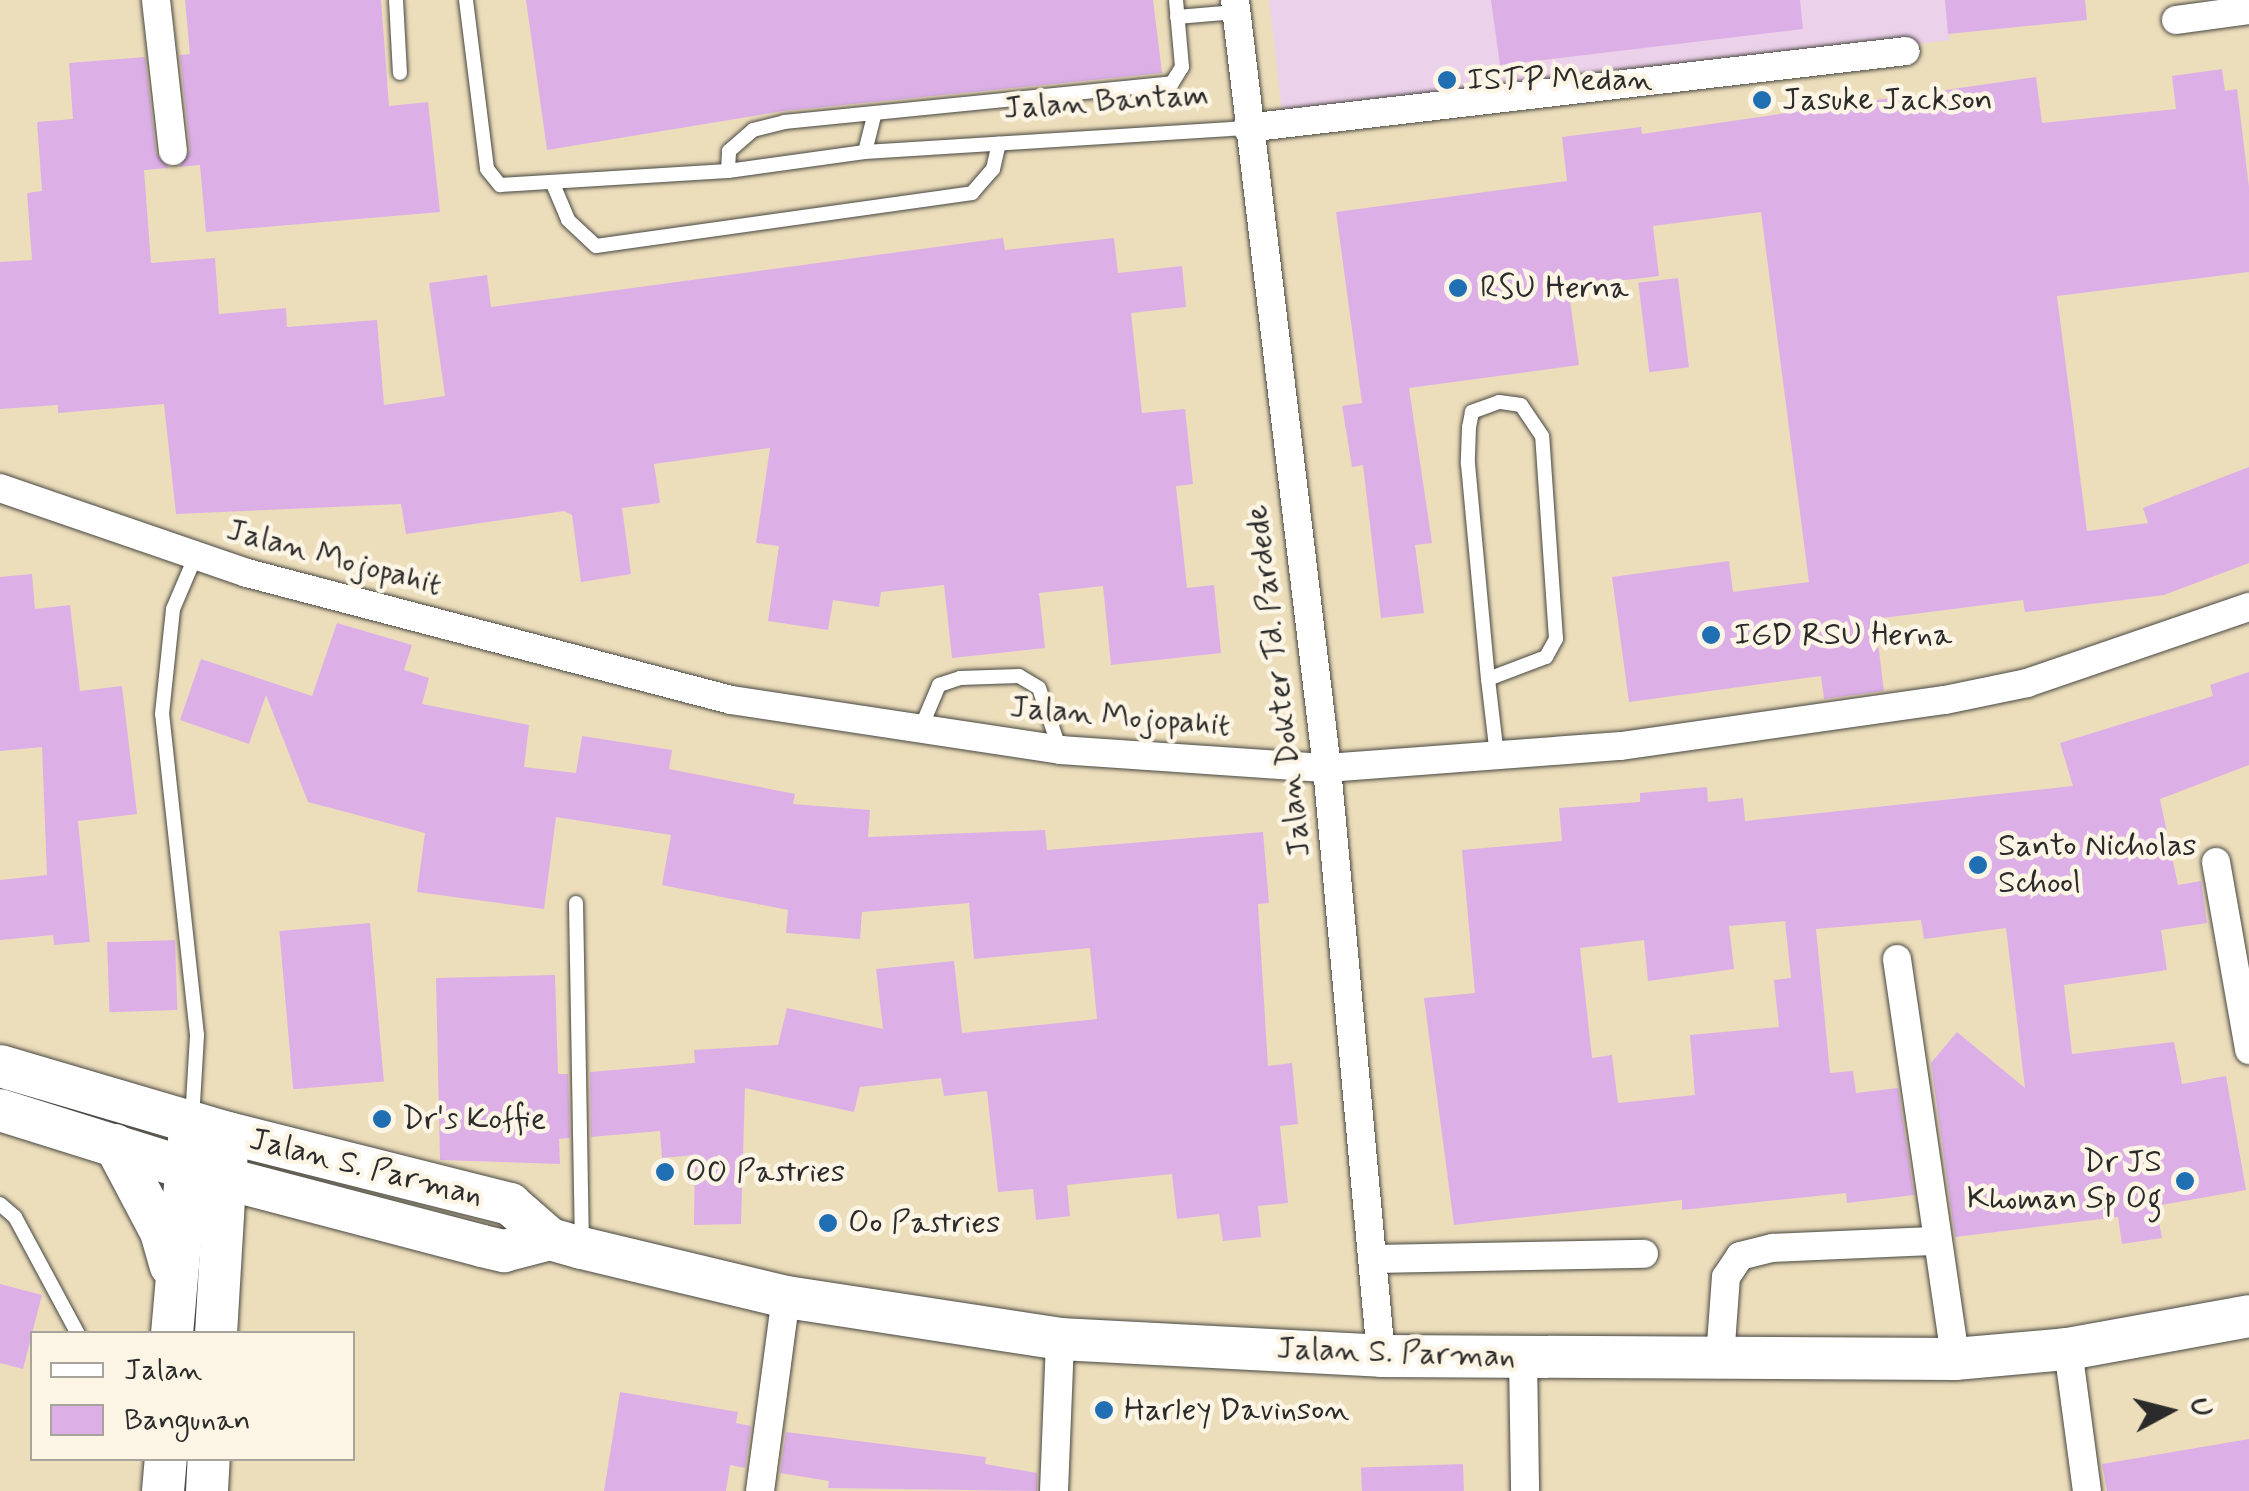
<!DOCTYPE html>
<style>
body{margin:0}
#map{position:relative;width:2249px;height:1491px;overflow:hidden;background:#ecdebb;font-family:Mynerve,sans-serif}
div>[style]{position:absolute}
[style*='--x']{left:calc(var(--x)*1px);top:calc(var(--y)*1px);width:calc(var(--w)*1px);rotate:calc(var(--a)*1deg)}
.built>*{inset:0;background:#ecd1ea}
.building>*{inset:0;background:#ddafe7;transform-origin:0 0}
.roads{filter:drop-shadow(0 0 2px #484641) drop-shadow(0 0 2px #484641)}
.service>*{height:14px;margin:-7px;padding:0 7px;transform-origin:7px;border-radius:7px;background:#fff}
.minor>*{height:28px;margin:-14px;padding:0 14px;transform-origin:14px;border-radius:14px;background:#fff}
.primary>*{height:42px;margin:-21px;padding:0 21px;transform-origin:21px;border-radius:21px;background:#fff}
.dots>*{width:28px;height:28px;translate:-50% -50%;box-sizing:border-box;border:5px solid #fcf5e5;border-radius:50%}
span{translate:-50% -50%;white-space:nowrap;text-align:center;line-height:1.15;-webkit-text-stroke:9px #fcf5e5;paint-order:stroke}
.poi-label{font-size:32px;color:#2b2b2b}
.left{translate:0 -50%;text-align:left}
.right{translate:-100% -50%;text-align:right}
.street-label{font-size:32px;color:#2b2b2b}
.legend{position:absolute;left:30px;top:1331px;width:325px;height:130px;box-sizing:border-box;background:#fcf5e5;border:2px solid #a8a49b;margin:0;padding:12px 18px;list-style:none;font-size:30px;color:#2b2b2b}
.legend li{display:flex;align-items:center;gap:20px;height:50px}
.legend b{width:50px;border:2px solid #a8a49b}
.north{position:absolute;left:2119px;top:1361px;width:100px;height:100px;-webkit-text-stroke:8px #fcf5e5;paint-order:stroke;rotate:83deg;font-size:28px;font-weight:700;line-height:40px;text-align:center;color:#2b2b2b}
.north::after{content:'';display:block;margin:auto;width:35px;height:45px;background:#2b2b2b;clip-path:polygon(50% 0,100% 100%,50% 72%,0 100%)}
</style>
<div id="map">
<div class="built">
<i style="clip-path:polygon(1269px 0,1946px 0,1950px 40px,1283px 120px)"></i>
</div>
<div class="building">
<i style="clip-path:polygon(185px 0,381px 0,389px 106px,428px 102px,440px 212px,206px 232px,200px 165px,179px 167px,190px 150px,180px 55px,190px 54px)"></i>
<i style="clip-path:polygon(526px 0,1153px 0,1162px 73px,783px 111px,547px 150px)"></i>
<i style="clip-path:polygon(1491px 0,1800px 0,1803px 29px,1500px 65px)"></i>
<i style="clip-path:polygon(1945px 0,2085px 0,2087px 20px,1948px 34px)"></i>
<i style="clip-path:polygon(145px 57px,156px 153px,169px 168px,144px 170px,151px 263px,215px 258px,219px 314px,286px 308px,287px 327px,377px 320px,384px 405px,445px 396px,429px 283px,487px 275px,491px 307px,1003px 238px,1005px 250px,1114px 238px,1118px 273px,1182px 266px,1186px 307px,1131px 313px,1142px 413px,1185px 409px,1193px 484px,1176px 486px,1187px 588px,1214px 585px,1221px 653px,1111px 665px,1103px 586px,1039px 593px,1045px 648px,952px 658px,944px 585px,881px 592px,879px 607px,833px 600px,828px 630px,768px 621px,779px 546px,756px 543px,770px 448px,654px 464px,660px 503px,622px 508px,631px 574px,581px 582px,572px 515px,564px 511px,406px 534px,401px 504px,176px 514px,164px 404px,58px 413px,58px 405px,0 409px,0 262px,32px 260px,27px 193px,42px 191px,37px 122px,73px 119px,69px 63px)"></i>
<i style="clip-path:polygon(2222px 69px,2225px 91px,2237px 89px,2249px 187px,2249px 272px,2057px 296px,2087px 531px,2148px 523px,2143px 508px,2249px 467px,2249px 563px,2164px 595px,2025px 612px,2023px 600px,1875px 619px,1884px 691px,1824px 699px,1821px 676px,1629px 702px,1612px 577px,1729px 561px,1733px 592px,1809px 582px,1761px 212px,1653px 226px,1659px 276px,1568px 287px,1579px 365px,1409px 388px,1432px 543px,1415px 545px,1424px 613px,1381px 618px,1363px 465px,1352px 467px,1342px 406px,1362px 403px,1336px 212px,1567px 181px,1562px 137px,1641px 127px,1642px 134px,2036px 77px,2042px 123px,2176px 109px,2172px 76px)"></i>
<i style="left:1678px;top:278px;width:90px;height:40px;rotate:83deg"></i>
<i style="clip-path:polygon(32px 574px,35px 609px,70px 605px,80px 691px,122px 686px,137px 814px,78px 821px,90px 942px,54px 945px,53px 935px,0 940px,0 880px,47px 875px,42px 747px,0 751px,0 577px)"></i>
<i style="clip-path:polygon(337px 623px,412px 645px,404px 670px,429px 678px,422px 704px,529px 725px,524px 767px,576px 773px,582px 736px,672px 750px,669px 769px,795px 794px,793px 804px,870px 810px,868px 837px,1045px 830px,1047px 850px,1263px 832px,1269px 903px,1258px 904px,1268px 1066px,1292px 1063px,1298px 1124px,1280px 1126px,1288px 1203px,1258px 1206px,1261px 1237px,1223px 1241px,1219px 1214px,1177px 1219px,1172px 1174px,1067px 1185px,1070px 1216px,1036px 1220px,1033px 1189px,998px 1192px,987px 1091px,944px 1096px,941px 1078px,860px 1087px,854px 1112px,745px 1088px,741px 1224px,694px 1225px,695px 1155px,662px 1158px,660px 1131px,591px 1137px,590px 1072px,695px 1063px,694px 1050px,778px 1045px,787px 1008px,883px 1029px,876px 969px,954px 961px,962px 1033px,1097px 1019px,1090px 948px,974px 959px,969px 903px,862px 912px,860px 939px,786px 933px,788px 910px,662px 885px,671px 835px,556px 817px,544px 909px,417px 892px,425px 833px,308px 802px,266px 695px,249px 744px,180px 720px,201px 659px,312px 696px)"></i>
<i style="clip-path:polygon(evenodd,2249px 672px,2249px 765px,2160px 799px,2178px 885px,2201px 881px,2207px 923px,2161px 930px,2167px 970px,2064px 985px,2072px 1054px,2174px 1042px,2182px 1084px,2226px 1076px,2246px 1190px,2156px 1206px,2162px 1238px,2122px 1244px,2118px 1217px,1955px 1237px,1931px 1063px,1957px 1032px,2025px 1088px,2006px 928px,1924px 939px,1921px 920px,1816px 929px,1830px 1073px,1853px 1071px,1856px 1093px,1898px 1088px,1914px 1195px,1847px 1203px,1846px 1193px,1682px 1210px,1682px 1200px,1454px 1225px,1424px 998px,1475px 993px,1462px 850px,1562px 841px,1559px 808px,1640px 802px,1640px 793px,1707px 787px,1708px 802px,1743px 798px,1745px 821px,2073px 786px,2060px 743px,2213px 696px,2210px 685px,2249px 672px,1785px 921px,1791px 978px,1774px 980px,1779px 1027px,1690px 1035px,1695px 1095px,1618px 1103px,1612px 1055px,1592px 1058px,1580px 948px,1644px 940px,1648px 981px,1734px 969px,1729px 926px,1785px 921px)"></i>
<i style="left:370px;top:923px;width:159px;height:91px;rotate:85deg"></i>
<i style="left:175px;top:940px;width:70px;height:68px;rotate:88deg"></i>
<i style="clip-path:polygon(555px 975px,558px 1074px,568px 1074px,570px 1138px,559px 1139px,560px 1164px,440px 1160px,436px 978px)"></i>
<i style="clip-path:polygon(0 1284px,42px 1295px,23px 1369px,0 1363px)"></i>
<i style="clip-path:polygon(620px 1392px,738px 1412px,736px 1423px,751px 1426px,745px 1468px,730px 1465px,726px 1491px,604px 1491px)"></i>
<i style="clip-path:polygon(786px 1432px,986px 1457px,985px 1464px,1037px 1473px,1037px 1491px,828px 1488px,829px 1481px,780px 1473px)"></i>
<i style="clip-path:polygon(2249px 1439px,2249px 1491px,2107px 1491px,2102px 1464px)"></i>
<i style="left:1463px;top:1464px;width:27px;height:102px;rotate:88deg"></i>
</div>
<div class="roads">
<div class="service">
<i style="--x:396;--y:0;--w:73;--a:86.9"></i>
<i style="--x:466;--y:0;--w:170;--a:82.9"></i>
<i style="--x:487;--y:169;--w:21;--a:51"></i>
<i style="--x:500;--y:185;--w:228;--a:-3.5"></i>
<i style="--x:728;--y:171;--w:138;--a:-7.9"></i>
<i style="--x:865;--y:152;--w:383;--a:-3.6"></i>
<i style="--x:1177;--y:17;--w:59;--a:-4.8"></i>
<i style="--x:865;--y:152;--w:36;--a:-76"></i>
<i style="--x:728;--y:171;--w:20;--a:-87"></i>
<i style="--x:729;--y:151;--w:32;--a:-41"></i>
<i style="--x:753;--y:130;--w:32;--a:-14"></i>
<i style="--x:784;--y:122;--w:390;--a:-5.7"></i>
<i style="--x:1172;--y:83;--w:19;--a:-58"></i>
<i style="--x:1182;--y:67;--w:67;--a:-95.1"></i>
<i style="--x:553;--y:184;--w:39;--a:67"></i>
<i style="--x:568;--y:220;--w:38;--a:43"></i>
<i style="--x:596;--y:246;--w:380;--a:-8"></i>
<i style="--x:972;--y:193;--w:32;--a:-49"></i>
<i style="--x:993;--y:169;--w:26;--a:-77"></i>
<i style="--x:1488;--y:679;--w:62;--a:-20.8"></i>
<i style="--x:1546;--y:657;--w:21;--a:-61"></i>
<i style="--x:1556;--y:639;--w:203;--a:-93.9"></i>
<i style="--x:1542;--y:436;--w:37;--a:-124"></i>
<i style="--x:1521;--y:405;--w:22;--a:-172"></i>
<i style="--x:1499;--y:402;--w:29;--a:160"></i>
<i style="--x:1472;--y:412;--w:15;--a:101"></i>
<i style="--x:1469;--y:427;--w:37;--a:92"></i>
<i style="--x:1468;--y:464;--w:216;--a:84.7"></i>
<i style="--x:1488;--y:679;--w:78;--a:83.3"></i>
<i style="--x:920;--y:730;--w:49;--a:-67.1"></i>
<i style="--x:939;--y:685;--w:22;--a:-18"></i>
<i style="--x:960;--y:678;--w:59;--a:-1.9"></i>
<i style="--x:1019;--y:676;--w:23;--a:31"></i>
<i style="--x:1039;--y:688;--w:65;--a:71.3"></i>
<i style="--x:576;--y:903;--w:339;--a:89"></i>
<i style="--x:192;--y:1120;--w:85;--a:-86.6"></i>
<i style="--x:197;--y:1035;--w:323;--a:-96.2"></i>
<i style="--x:162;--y:714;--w:106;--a:-84"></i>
<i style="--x:173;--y:609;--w:59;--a:-66.9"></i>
<i style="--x:0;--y:1204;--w:20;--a:41"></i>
<i style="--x:15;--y:1217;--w:133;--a:61.7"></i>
</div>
<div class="minor">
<i style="--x:156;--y:0;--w:152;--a:83.6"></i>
<i style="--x:1235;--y:0;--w:773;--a:83.17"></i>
<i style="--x:1327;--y:768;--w:590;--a:84.75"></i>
<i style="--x:2176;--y:20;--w:74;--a:-7.8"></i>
<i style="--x:1247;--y:128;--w:663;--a:-6.66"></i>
<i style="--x:0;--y:488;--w:261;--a:19"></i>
<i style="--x:247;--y:573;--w:500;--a:14.7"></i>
<i style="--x:731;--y:700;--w:333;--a:8.6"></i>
<i style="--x:1060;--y:750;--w:268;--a:3.9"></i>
<i style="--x:1327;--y:768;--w:295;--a:-4.3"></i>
<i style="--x:1621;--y:746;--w:327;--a:-8.1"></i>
<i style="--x:1945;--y:700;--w:84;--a:-11.7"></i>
<i style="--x:2027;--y:683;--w:235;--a:-18.9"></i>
<i style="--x:2216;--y:862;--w:191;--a:80"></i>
<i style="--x:1897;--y:959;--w:404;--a:81.7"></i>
<i style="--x:1376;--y:1259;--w:268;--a:-1.1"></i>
<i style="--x:2068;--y:1349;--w:143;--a:82.4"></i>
<i style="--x:1523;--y:1357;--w:134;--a:89.1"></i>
<i style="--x:1720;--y:1358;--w:81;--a:-85.8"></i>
<i style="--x:1726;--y:1277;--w:25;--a:-56"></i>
<i style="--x:1740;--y:1256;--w:34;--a:-14"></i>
<i style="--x:1773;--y:1248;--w:163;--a:-2.5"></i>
<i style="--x:760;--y:1491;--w:196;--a:-82.4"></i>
<i style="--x:1054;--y:1491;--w:152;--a:-87.7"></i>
</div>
<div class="primary">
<i style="--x:0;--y:1066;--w:238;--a:16.4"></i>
<i style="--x:228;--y:1133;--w:291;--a:14.1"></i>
<i style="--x:510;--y:1204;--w:53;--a:41.2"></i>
<i style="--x:550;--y:1239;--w:33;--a:16"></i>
<i style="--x:582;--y:1248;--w:210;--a:13.5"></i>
<i style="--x:786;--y:1297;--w:277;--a:8.7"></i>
<i style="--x:1060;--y:1339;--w:321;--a:3"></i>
<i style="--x:1381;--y:1356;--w:574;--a:0.3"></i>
<i style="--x:1955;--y:1359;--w:113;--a:-5.1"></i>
<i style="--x:2068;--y:1349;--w:184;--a:-10.3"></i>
<i style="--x:0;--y:1110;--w:194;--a:17.4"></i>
<i style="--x:185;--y:1168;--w:307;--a:14.7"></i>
<i style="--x:482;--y:1246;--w:23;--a:13"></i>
<i style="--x:504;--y:1251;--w:48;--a:-14.6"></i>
<i style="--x:115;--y:1145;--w:98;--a:62.1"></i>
<i style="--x:161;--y:1232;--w:35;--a:74"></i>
<i style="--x:172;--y:1334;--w:195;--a:-85"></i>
<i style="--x:216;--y:1334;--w:185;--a:-86.6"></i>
<i style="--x:163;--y:1491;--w:33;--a:-85"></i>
<i style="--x:207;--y:1491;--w:33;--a:-87"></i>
</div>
</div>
<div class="dots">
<i style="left:1447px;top:80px;background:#1f6fb2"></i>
<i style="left:1762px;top:100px;background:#1f6fb2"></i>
<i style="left:1458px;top:288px;background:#1f6fb2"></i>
<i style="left:1711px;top:635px;background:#1f6fb2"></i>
<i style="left:1978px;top:865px;background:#1f6fb2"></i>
<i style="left:382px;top:1119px;background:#1f6fb2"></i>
<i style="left:665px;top:1172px;background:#1f6fb2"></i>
<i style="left:2185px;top:1181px;background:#1f6fb2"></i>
<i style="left:828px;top:1223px;background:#1f6fb2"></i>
<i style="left:1104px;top:1410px;background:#1f6fb2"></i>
</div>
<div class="poi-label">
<span class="left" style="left:1467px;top:80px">ISTP Medan</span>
<span class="left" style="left:1782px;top:100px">Jasuke Jackson</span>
<span class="left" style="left:1480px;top:288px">RSU Herna</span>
<span class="left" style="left:1734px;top:635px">IGD RSU Herna</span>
<span class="left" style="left:1998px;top:865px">Santo Nicholas<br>School</span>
<span class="left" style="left:402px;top:1119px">Dr's Koffie</span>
<span class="right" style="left:2162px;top:1181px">Dr JS<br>Khoman Sp Og</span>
<span class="left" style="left:685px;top:1172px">OO Pastries</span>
<span class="left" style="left:848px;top:1223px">Oo Pastries</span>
<span class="left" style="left:1124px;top:1410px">Harley Davinson</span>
</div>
<div class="street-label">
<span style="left:1106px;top:102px;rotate:-4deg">Jalan Bantam</span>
<span style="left:334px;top:558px;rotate:15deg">Jalan Mojopahit</span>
<span style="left:1279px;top:681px;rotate:-97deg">Jalan Dokter Td. Pardede</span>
<span style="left:1120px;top:717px;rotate:5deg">Jalan Mojopahit</span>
<span style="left:366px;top:1168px;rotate:14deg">Jalan S. Parman</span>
<span style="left:1396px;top:1353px;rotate:2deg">Jalan S. Parman</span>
</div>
<ul class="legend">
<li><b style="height:12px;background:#fff"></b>Jalan</li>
<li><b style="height:28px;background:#ddafe7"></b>Bangunan</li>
</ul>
<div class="north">U</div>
</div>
